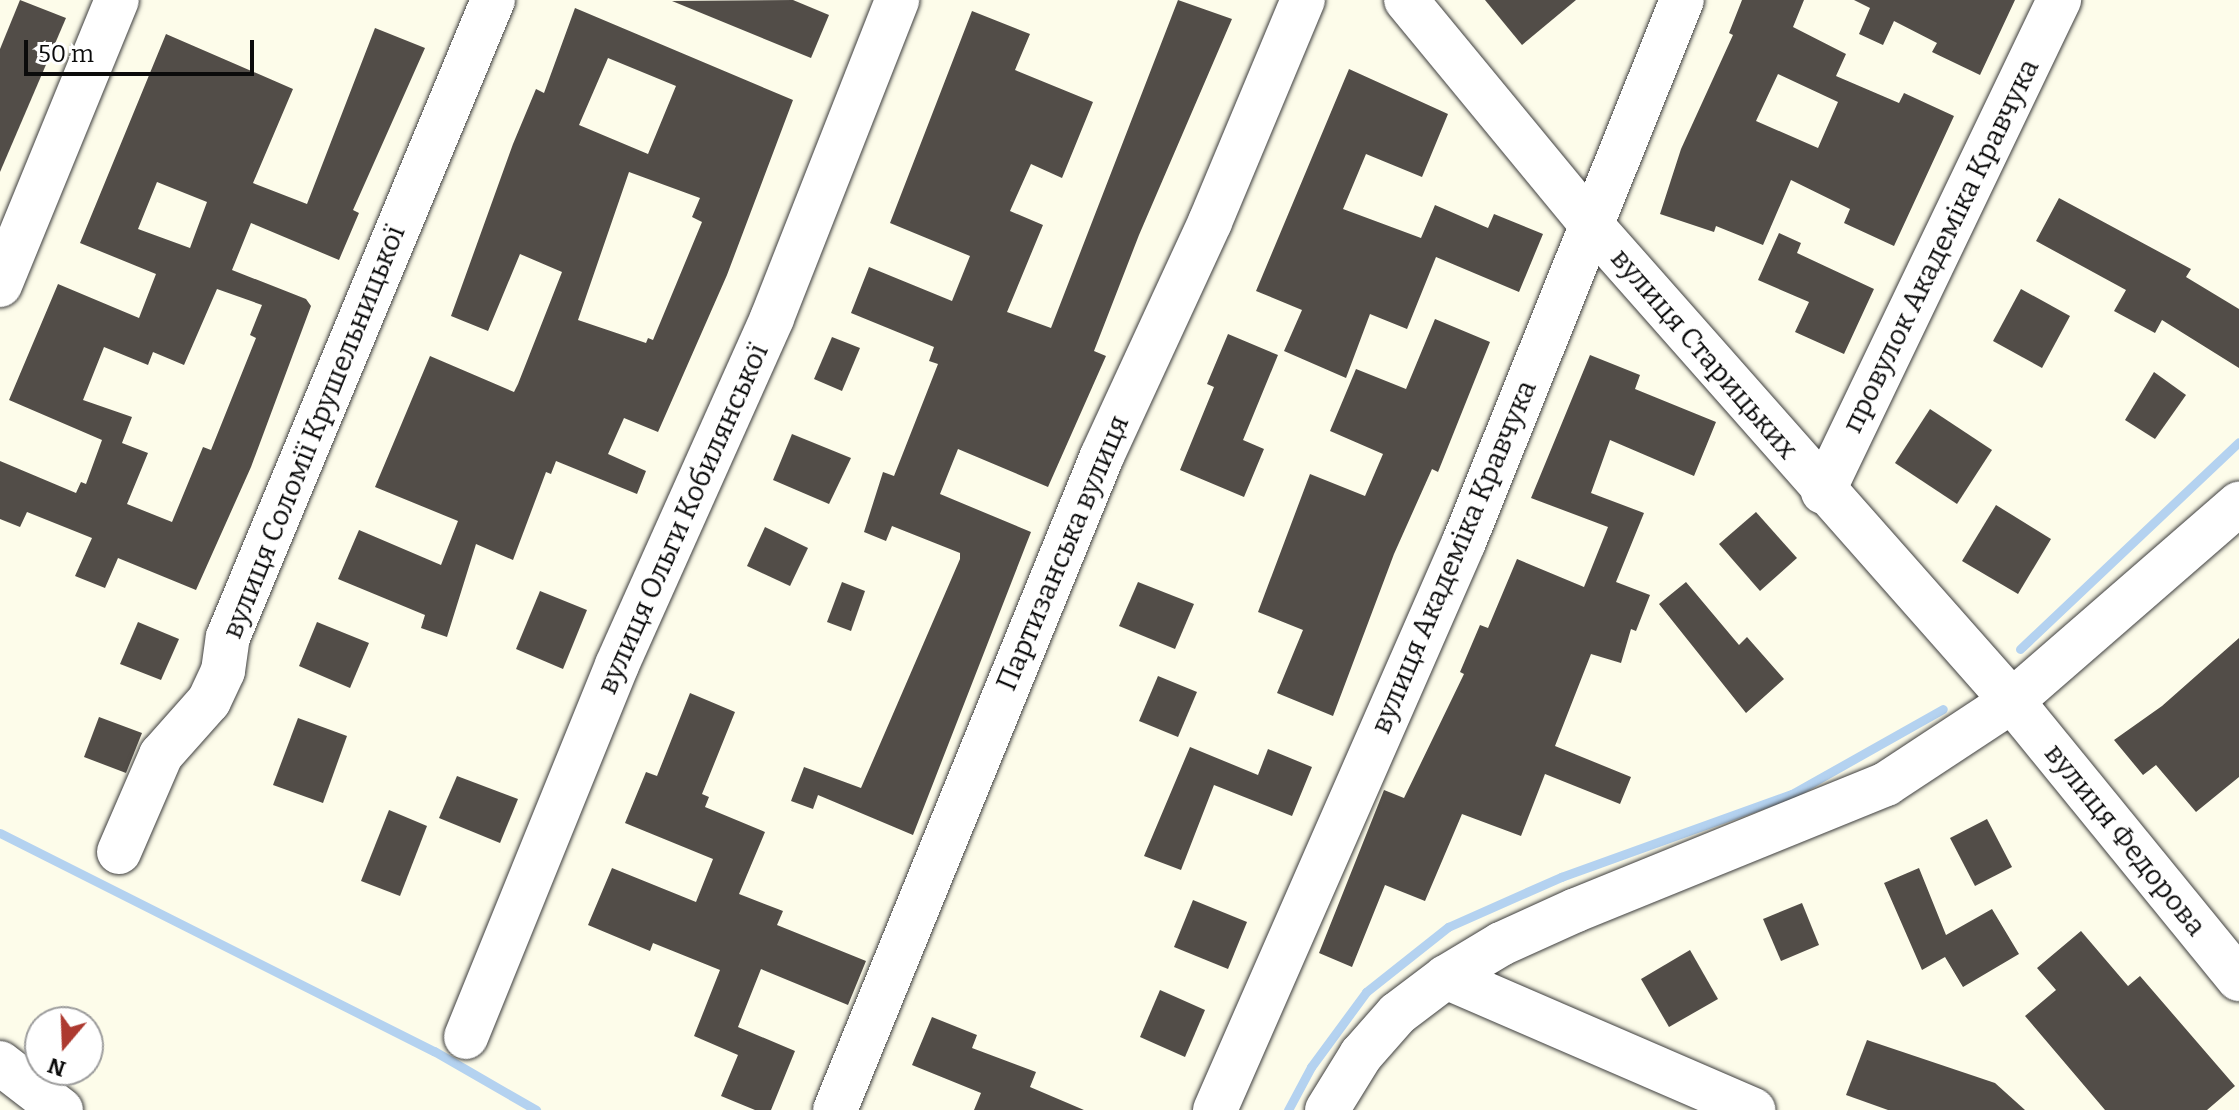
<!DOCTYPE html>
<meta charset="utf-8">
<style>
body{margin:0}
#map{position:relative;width:2239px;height:1110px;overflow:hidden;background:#fdfcea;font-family:Bitter,serif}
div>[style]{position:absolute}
.stream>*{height:9px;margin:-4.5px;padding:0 4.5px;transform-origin:4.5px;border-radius:4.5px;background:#b4d2f0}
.building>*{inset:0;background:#524d48}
.roads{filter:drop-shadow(0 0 2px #3e3e3e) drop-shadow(0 0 2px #3e3e3e)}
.minor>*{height:44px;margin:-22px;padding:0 22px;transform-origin:22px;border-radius:22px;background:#fff}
span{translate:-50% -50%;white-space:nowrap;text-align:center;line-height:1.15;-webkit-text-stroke:8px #fff;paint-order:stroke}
.street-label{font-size:28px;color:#0b0b0b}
.north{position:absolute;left:24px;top:1006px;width:80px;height:80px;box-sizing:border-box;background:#fff;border:2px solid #9d9d9d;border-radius:50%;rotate:199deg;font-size:22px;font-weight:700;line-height:32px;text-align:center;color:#0b0b0b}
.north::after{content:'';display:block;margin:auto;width:28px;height:36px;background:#ad3a30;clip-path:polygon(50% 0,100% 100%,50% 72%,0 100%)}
.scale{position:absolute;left:24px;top:40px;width:230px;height:36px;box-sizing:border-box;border:4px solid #0b0b0b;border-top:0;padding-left:10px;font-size:24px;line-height:28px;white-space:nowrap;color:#0b0b0b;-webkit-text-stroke:6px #fff;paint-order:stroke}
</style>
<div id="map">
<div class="stream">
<div style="left:2020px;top:649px;width:301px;rotate:-43.4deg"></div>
<div style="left:0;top:833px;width:486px;rotate:26.7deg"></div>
<div style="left:434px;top:1051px;width:118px;rotate:30deg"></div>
<div style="left:1288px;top:1110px;width:49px;rotate:-61.9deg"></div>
<div style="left:1311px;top:1067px;width:93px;rotate:-53.7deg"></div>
<div style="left:1366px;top:992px;width:105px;rotate:-38.4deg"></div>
<div style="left:1448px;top:927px;width:124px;rotate:-23.9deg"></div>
<div style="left:1561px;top:877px;width:245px;rotate:-19.8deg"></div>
<div style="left:1792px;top:794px;width:173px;rotate:-29.4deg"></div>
</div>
<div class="building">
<div style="clip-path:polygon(20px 0,66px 18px,0 172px,0 49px)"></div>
<div style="clip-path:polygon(793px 0,829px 15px,811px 58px,672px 1px)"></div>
<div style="clip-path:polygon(1178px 0,1232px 19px,1139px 235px,1094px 351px,1106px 356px,1048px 487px,958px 449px,940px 494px,1031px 532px,913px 835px,818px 795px,813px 809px,791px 801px,804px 767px,861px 788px,960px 559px,960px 553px,892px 526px,886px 541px,864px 532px,883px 472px,894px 476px,938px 364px,929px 361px,934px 347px,851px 313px,869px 267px,952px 301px,970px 256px,890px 223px,972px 11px,1030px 34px,1015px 70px,1093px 102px,1062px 178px,1031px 164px,1010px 211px,1043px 225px,1007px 312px,1051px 328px)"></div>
<div style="clip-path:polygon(1485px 0,1576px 0,1522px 45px)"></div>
<div style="clip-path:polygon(evenodd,1742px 0,1804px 0,1793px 27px,1846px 54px,1836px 76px,1899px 103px,1904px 93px,1954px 116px,1894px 246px,1844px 223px,1850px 209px,1791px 180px,1763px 245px,1716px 226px,1714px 232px,1660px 214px,1681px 149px,1733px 35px,1729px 33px,1742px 0,1778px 74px,1838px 102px,1818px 148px,1756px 121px,1778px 74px)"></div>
<div style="clip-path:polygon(1854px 0,2015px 0,1980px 75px,1932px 52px,1937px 43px,1894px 21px,1883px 45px,1859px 34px,1870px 8px)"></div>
<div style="clip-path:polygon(evenodd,575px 8px,793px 100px,727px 275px,658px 432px,624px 418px,608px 454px,646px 471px,637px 494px,556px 461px,551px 474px,546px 472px,513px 560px,476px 544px,447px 637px,421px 628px,425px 615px,338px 579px,359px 530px,441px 565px,458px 521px,375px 487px,430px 356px,514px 392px,518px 384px,562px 272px,520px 254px,488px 331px,451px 316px,513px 144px,536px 89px,544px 93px,575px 8px,608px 58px,676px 86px,648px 154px,579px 125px,608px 58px,575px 8px,629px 172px,700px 198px,692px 217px,702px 222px,653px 340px,648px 338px,646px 343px,578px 320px,629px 172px)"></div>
<div style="clip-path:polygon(evenodd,375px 28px,425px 48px,353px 210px,359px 213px,339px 260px,251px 223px,232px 270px,306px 299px,311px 306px,251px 467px,196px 590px,118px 558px,105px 588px,75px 576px,92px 538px,27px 512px,20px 527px,0 519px,0 461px,76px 493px,81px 482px,86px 484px,102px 440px,9px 400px,58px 284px,139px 318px,156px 274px,80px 243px,166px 34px,293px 89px,253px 183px,307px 204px,375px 28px,157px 182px,207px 202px,190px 248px,138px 229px,157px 182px,375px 28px,217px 289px,262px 305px,250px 335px,256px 338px,211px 450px,203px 447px,172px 522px,127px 504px,148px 453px,122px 443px,132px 417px,83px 400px,104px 347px,148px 365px,153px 352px,184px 365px,217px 289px)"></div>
<div style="clip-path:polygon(1349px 69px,1448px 114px,1422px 177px,1366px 154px,1343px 209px,1421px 238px,1435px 205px,1488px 228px,1494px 214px,1543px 234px,1519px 292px,1436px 257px,1407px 329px,1370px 314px,1346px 378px,1284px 351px,1302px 310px,1256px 291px)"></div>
<div style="clip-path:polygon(2059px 198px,2191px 269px,2186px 277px,2239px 309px,2239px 368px,2162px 320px,2155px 333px,2114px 311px,2126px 290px,2036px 241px)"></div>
<div style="clip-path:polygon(1779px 233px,1801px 243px,1797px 253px,1874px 289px,1844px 354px,1795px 332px,1809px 302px,1758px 280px)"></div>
<div style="clip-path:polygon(2021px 289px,2070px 316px,2042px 368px,1993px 341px)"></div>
<div style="clip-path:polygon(1435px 319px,1490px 342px,1438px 472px,1432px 469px,1394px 554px,1333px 716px,1277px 693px,1303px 630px,1258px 612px,1310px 474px,1365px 496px,1383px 454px,1330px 431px,1356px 369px,1406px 389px)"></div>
<div style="clip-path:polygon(1228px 334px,1278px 355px,1243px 440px,1264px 449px,1244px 497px,1180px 470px,1214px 387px,1207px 384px)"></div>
<div style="clip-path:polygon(832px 337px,860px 348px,842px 391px,814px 379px)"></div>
<div style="clip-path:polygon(1590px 355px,1640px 375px,1635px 389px,1716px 422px,1694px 476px,1610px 440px,1591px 493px,1644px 513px,1616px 582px,1650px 595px,1636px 631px,1631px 629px,1621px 663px,1591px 654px,1555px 746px,1631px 777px,1620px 804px,1545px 774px,1521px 836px,1462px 814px,1425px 901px,1385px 885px,1352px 967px,1319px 953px,1384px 790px,1404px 798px,1464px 674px,1460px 672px,1480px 625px,1488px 628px,1517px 559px,1584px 587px,1608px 527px,1531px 498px)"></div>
<div style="clip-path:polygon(2154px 372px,2186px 395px,2155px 439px,2125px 420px)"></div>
<div style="clip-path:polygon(1930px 409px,1992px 450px,1957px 504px,1895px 463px)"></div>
<div style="clip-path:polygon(792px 434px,851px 458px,829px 504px,773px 480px)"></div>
<div style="clip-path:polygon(1996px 505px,2051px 539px,2018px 594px,1962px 561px)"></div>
<div style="clip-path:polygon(1756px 512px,1797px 558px,1760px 591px,1719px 544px)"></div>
<div style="clip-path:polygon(765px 527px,808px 548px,790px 586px,747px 566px)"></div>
<div style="clip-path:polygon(842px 582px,865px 591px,851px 631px,827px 622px)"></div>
<div style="clip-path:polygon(1138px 582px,1194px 604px,1175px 649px,1119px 626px)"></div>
<div style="clip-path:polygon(1686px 582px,1739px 645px,1747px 637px,1784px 679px,1746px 713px,1659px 604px)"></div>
<div style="clip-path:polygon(540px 591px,587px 610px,563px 669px,516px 649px)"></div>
<div style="clip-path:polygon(138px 622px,179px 639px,161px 680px,120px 664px)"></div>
<div style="clip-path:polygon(317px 622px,369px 643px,350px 688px,299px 666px)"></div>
<div style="clip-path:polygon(2239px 638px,2239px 777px,2196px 812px,2156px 765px,2143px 775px,2114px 740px,2162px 706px)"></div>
<div style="clip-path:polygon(1158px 676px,1197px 692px,1178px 737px,1139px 721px)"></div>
<div style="clip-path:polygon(690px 693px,735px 712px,702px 794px,709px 797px,705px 807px,765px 832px,739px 894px,783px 911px,777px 925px,866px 961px,848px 1005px,761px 969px,738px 1027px,795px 1051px,771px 1110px,755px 1110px,721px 1096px,738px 1055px,694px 1036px,720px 970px,653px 943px,650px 951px,588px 925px,612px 868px,696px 902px,713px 859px,625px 823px,646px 772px,657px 776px)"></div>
<div style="clip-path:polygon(99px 717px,142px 733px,126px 773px,84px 757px)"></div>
<div style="clip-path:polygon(298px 718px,347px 736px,323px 803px,273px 785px)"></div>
<div style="clip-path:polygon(1190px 747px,1258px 775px,1268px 749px,1312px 767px,1292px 816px,1214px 785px,1181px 870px,1144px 856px)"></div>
<div style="clip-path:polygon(457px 776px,518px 799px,500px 843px,439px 818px)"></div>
<div style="clip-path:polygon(389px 810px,427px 826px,400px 896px,361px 881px)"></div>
<div style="clip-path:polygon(1987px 819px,2012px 867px,1975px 886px,1950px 838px)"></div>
<div style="clip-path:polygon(1919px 868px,1946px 935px,1992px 909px,2019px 954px,1963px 987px,1945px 957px,1922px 970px,1884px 883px)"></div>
<div style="clip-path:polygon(1193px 900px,1247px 922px,1228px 969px,1174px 947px)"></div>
<div style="clip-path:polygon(1802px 903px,1819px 945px,1781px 961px,1763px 919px)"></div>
<div style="clip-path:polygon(2081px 931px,2128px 986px,2140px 976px,2235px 1086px,2207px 1110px,2105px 1110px,2025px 1016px,2056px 990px,2037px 968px)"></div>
<div style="clip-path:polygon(1690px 950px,1718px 999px,1669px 1027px,1641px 979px)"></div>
<div style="clip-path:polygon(1160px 990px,1205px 1010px,1185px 1057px,1140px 1037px)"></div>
<div style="clip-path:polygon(932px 1017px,977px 1035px,972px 1048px,1036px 1072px,1030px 1087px,1084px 1110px,974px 1110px,981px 1093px,912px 1065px)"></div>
<div style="clip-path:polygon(1867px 1040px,1995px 1083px,2025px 1110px,1888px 1110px,1846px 1095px)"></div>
</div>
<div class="roads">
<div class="minor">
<div style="left:1406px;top:0;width:296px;rotate:50.5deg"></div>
<div style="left:1594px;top:228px;width:631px;rotate:48.53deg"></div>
<div style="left:2012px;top:701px;width:359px;rotate:50.8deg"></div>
<div style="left:0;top:285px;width:308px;rotate:-67.7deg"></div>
<div style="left:1823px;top:492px;width:546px;rotate:-64.37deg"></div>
<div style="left:119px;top:852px;width:106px;rotate:-66.6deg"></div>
<div style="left:161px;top:755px;width:72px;rotate:-48.4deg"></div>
<div style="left:209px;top:701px;width:33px;rotate:-65deg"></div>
<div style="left:223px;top:671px;width:34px;rotate:-82deg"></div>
<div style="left:228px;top:637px;width:690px;rotate:-67.41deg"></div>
<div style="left:1446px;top:977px;width:335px;rotate:23.4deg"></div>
<div style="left:466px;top:1037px;width:401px;rotate:-67.9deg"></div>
<div style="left:617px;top:665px;width:380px;rotate:-65.9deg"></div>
<div style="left:772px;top:318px;width:342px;rotate:-68.5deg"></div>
<div style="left:0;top:1063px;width:77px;rotate:37.6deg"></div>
<div style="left:835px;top:1110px;width:706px;rotate:-67.79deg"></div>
<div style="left:1102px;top:456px;width:258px;rotate:-65.2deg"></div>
<div style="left:1210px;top:222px;width:241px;rotate:-67.3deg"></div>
<div style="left:1215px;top:1110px;width:620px;rotate:-66.33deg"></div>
<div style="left:1464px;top:542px;width:584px;rotate:-68.09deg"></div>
<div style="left:1327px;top:1110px;width:65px;rotate:-58.3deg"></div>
<div style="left:1361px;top:1055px;width:55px;rotate:-48.7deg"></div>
<div style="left:1397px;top:1014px;width:61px;rotate:-37.1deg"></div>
<div style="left:1446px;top:977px;width:64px;rotate:-31deg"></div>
<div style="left:1501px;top:944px;width:82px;rotate:-24.4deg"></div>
<div style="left:1576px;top:910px;width:335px;rotate:-22.1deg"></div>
<div style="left:1886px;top:784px;width:151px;rotate:-33.4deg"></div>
<div style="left:2012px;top:701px;width:301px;rotate:-41deg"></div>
</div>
</div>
<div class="street-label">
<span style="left:1941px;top:246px;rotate:-64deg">провулок Академіка Кравчука</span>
<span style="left:1704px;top:354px;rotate:49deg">вулиця Старицьких</span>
<span style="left:314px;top:432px;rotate:-68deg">вулиця Соломії Крушельницької</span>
<span style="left:683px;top:519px;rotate:-66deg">вулиця Ольги Кобилянської</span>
<span style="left:1063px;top:553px;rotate:-67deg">Партизанська вулиця</span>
<span style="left:1454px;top:557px;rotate:-67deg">вулиця Академіка Кравчука</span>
<span style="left:2125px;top:840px;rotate:51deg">вулиця Федорова</span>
</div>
<div class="north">N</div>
<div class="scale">50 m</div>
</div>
